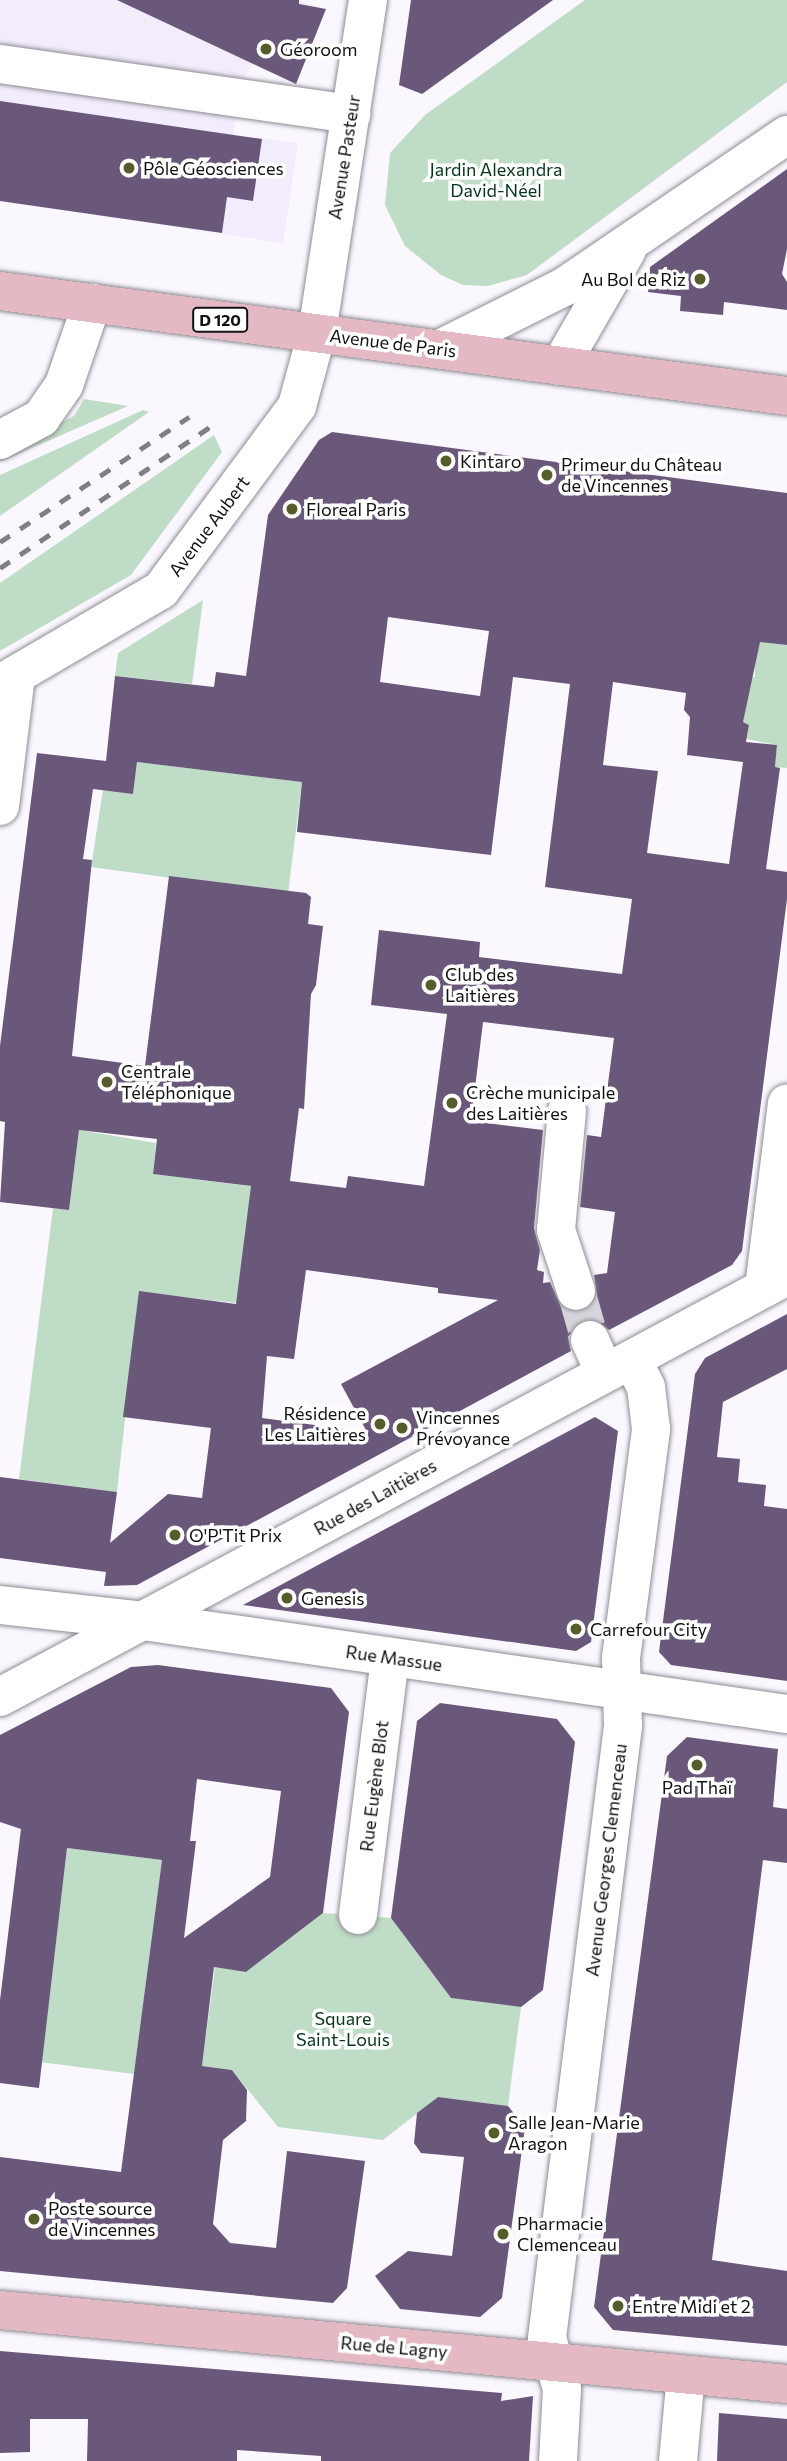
<!DOCTYPE html>
<meta charset="utf-8">
<style>
body{margin:0}
#map{position:relative;width:787px;height:2461px;overflow:hidden;background:#fbf7ff;font-family:Commissioner,sans-serif}
div>[style]{position:absolute}
.commercial>*{inset:0;background:#f2ecfd}
.green>*{inset:0;background:#bfdcc6}
.building>*{inset:0;background:#6a587b}
.minor-tunnel>*{height:38px;margin-top:-19px;transform-origin:0;background:repeating-linear-gradient(90deg,#d8d4dc 0 38px,transparent 0 57px)}
.roads{filter:drop-shadow(0 0 2px #8f8c93) drop-shadow(0 0 2px #8f8c93)}
.minor>*{height:38px;margin:-19px;padding:0 19px;transform-origin:19px;border-radius:19px;background:#fff}
.major>*{height:38px;margin:-19px;padding:0 19px;transform-origin:19px;border-radius:19px;background:#e5b9c3}
.rail>*{height:5px;margin-top:-2.5px;transform-origin:0;background:repeating-linear-gradient(90deg,#817e84 0 12px,transparent 0 24px)}
.dots>*{width:19px;height:19px;translate:-50% -50%;box-sizing:border-box;border:4px solid #fff;border-radius:50%}
span{translate:-50% -50%;white-space:nowrap;text-align:center;line-height:1.15;-webkit-text-stroke:7px #fff;paint-order:stroke}
.shield-label span{padding:2px 5px;background:#fff;border:2px solid;border-radius:5px;-webkit-text-stroke-width:0}
.shield-label{font-size:16px;color:#121114;font-weight:700}
.poi-label{font-size:18px;color:#121114}
.left{translate:0 -50%;text-align:left}
.right{translate:-100% -50%;text-align:right}
.street-label{font-size:18px;color:#121114}
.park-label{font-size:18px;color:#05361a}
</style>
<div id="map">
<div class="commercial">
<div style="clip-path:polygon(0 0,295px 0,326px 9px,296px 84px,253px 64px,239px 84px,234px 135px,298px 143px,283px 243px,0 201px)"></div>
</div>
<div class="green">
<div style="clip-path:polygon(585px 0,787px 0,787px 82px,527px 275px,488px 286px,463px 285px,441px 275px,405px 246px,385px 205px,390px 153px,425px 115px)"></div>
<div style="clip-path:polygon(84px 399px,128px 406px,0 462px,0 454px,74px 416px)"></div>
<div style="clip-path:polygon(143px 410px,149px 412px,0 516px,0 475px)"></div>
<div style="clip-path:polygon(214px 435px,222px 452px,131px 575px,0 651px,0 583px)"></div>
<div style="clip-path:polygon(203px 600px,192px 684px,115px 676px,118px 653px)"></div>
<div style="clip-path:polygon(754px 641px,787px 645px,787px 768px,775px 767px,777px 745px,747px 739px,749px 725px,743px 722px,749px 678px,755px 677px)"></div>
<div style="clip-path:polygon(137px 762px,302px 782px,288px 894px,91px 867px,103px 790px,133px 793px)"></div>
<div style="clip-path:polygon(79px 1130px,156px 1143px,153px 1174px,264px 1188px,237px 1303px,139px 1292px,117px 1492px,19px 1479px,53px 1208px,69px 1210px)"></div>
<div style="clip-path:polygon(67px 1848px,162px 1860px,134px 2074px,0 2057px,48px 2007px)"></div>
<div style="clip-path:polygon(323px 1913px,391px 1918px,451px 1998px,521px 2007px,508px 2106px,438px 2097px,383px 2140px,278px 2127px,232px 2070px,202px 2066px,215px 1967px,246px 1972px)"></div>
</div>
<div class="building">
<div style="clip-path:polygon(117px 0,299px 0,299px 4px,326px 9px,296px 84px)"></div>
<div style="clip-path:polygon(411px 0,553px 0,422px 94px,399px 85px)"></div>
<div style="clip-path:polygon(0 101px,262px 139px,253px 201px,227px 197px,222px 233px,0 201px)"></div>
<div style="clip-path:polygon(787px 169px,787px 249px,782px 274px,787px 282px,787px 310px,724px 302px,723px 315px,680px 311px,681px 296px,648px 292px,650px 267px)"></div>
<div style="clip-path:polygon(evenodd,332px 432px,787px 493px,787px 645px,760px 642px,743px 722px,749px 725px,746px 742px,777px 745px,775px 767px,780px 768px,766px 869px,787px 872px,787px 899px,742px 1251px,732px 1265px,609px 1330px,593px 1318px,580px 1320px,568px 1337px,571px 1351px,137px 1585px,104px 1586px,106px 1572px,0 1558px,0 1477px,117px 1492px,110px 1543px,168px 1494px,202px 1498px,211px 1428px,123px 1417px,139px 1291px,236px 1304px,251px 1186px,153px 1174px,157px 1139px,79px 1130px,69px 1210px,0 1202px,5px 1122px,0 1121px,0 1046px,37px 753px,106px 761px,115px 676px,214px 687px,216px 672px,246px 676px,268px 515px,319px 440px,332px 432px,388px 617px,489px 631px,480px 696px,380px 682px,388px 617px,332px 432px,513px 677px,570px 684px,545px 887px,632px 899px,622px 974px,479px 957px,480px 942px,379px 930px,371px 1005px,447px 1014px,424px 1186px,348px 1176px,346px 1188px,290px 1181px,299px 1108px,304px 1109px,311px 994px,316px 985px,323px 926px,308px 924px,311px 897px,306px 893px,169px 876px,145px 1066px,72px 1056px,92px 860px,83px 859px,93px 789px,133px 794px,137px 762px,302px 782px,297px 832px,491px 855px,513px 677px,332px 432px,613px 682px,686px 693px,684px 710px,690px 717px,687px 755px,743px 762px,729px 864px,647px 853px,658px 771px,603px 765px,613px 682px,332px 432px,483px 1022px,614px 1038px,601px 1137px,587px 1135px,580px 1207px,615px 1212px,607px 1273px,594px 1275px,597px 1296px,583px 1311px,562px 1308px,550px 1282px,543px 1283px,544px 1272px,537px 1270px,540px 1250px,534px 1228px,543px 1130px,471px 1121px,483px 1022px,332px 432px,306px 1270px,438px 1288px,438px 1293px,498px 1300px,341px 1384px,367px 1432px,262px 1418px,267px 1356px,294px 1359px,306px 1270px)"></div>
<div style="clip-path:polygon(787px 1314px,787px 1369px,723px 1402px,717px 1457px,740px 1459px,738px 1482px,766px 1485px,764px 1506px,787px 1509px,787px 1681px,671px 1665px,659px 1652px,695px 1374px,705px 1358px)"></div>
<div style="clip-path:polygon(595px 1417px,618px 1431px,591px 1642px,576px 1651px,243px 1605px)"></div>
<div style="clip-path:polygon(evenodd,158px 1665px,331px 1688px,349px 1712px,323px 1913px,246px 1972px,214px 1967px,202px 2066px,232px 2070px,247px 2090px,246px 2121px,223px 2140px,213px 2224px,230px 2243px,276px 2248px,287px 2151px,365px 2161px,347px 2288px,333px 2303px,0 2271px,0 2157px,121px 2172px,162px 1860px,67px 1848px,39px 2088px,0 2083px,0 2000px,21px 1829px,0 1822px,0 1735px,131px 1667px,158px 1665px,197px 1779px,281px 1791px,270px 1877px,184px 1938px,196px 1841px,190px 1841px,197px 1779px)"></div>
<div style="clip-path:polygon(440px 1703px,557px 1719px,575px 1742px,543px 1990px,521px 2007px,451px 1998px,391px 1918px,417px 1721px)"></div>
<div style="clip-path:polygon(687px 1737px,778px 1749px,773px 1807px,787px 1809px,787px 1863px,763px 1860px,712px 2260px,787px 2271px,787px 2346px,613px 2330px,594px 2307px,667px 1756px)"></div>
<div style="clip-path:polygon(438px 2097px,508px 2106px,525px 2127px,502px 2298px,480px 2317px,400px 2309px,375px 2276px,408px 2251px,452px 2256px,464px 2157px,421px 2153px,414px 2143px,417px 2113px)"></div>
<div style="clip-path:polygon(0 2351px,502px 2393px,501px 2401px,533px 2396px,529px 2461px,321px 2461px,321px 2456px,237px 2450px,237px 2461px,87px 2461px,88px 2419px,30px 2419px,30px 2452px,0 2453px)"></div>
<div style="clip-path:polygon(719px 2413px,787px 2419px,787px 2461px,717px 2461px)"></div>
</div>
<div class="minor-tunnel">
<div style="left:576px;top:1291px;width:51px;rotate:74.1deg"></div>
</div>
<div class="roads">
<div class="minor">
<div style="left:0;top:64px;width:355px;rotate:8.1deg"></div>
<div style="left:440px;top:349px;width:139px;rotate:-26.6deg"></div>
<div style="left:564px;top:287px;width:270px;rotate:-34.3deg"></div>
<div style="left:560px;top:366px;width:134px;rotate:-60deg"></div>
<div style="left:0;top:440px;width:47px;rotate:-28.2deg"></div>
<div style="left:41px;top:418px;width:40px;rotate:-55.1deg"></div>
<div style="left:64px;top:385px;width:87px;rotate:-71.1deg"></div>
<div style="left:0;top:684px;width:186px;rotate:-30.3deg"></div>
<div style="left:161px;top:590px;width:229px;rotate:-53.5deg"></div>
<div style="left:297px;top:406px;width:76px;rotate:-74.7deg"></div>
<div style="left:317px;top:333px;width:337px;rotate:-81.3deg"></div>
<div style="left:0;top:806px;width:132px;rotate:-83deg"></div>
<div style="left:567px;top:1111px;width:120px;rotate:95.3deg"></div>
<div style="left:556px;top:1230px;width:64px;rotate:71.8deg"></div>
<div style="left:764px;top:1288px;width:186px;rotate:-82.9deg"></div>
<div style="left:590px;top:1340px;width:36px;rotate:66deg"></div>
<div style="left:0;top:1605px;width:137px;rotate:6.3deg"></div>
<div style="left:136px;top:1620px;width:658px;rotate:8.22deg"></div>
<div style="left:0;top:1697px;width:893px;rotate:-28.14deg"></div>
<div style="left:358px;top:1915px;width:259px;rotate:-82.9deg"></div>
<div style="left:558px;top:2461px;width:72px;rotate:-86.8deg"></div>
<div style="left:562px;top:2389px;width:53px;rotate:-106.4deg"></div>
<div style="left:547px;top:2338px;width:617px;rotate:-82.92deg"></div>
<div style="left:623px;top:1726px;width:68px;rotate:-91.7deg"></div>
<div style="left:621px;top:1658px;width:231px;rotate:-82.5deg"></div>
<div style="left:651px;top:1429px;width:42px;rotate:-96.8deg"></div>
<div style="left:646px;top:1387px;width:31px;rotate:-117deg"></div>
<div style="left:678px;top:2461px;width:86px;rotate:-84.7deg"></div>
</div>
<div class="major">
<div style="left:0;top:291px;width:794px;rotate:7.6deg"></div>
<div style="left:0;top:2310px;width:790px;rotate:5.37deg"></div>
</div>
</div>
<div class="rail">
<div style="left:0;top:542px;width:227px;rotate:-33.5deg"></div>
<div style="left:0;top:568px;width:253px;rotate:-33.9deg"></div>
</div>
<div class="dots">
<div style="left:266px;top:49px;background:#565c2a"></div>
<div style="left:129px;top:168px;background:#565c2a"></div>
<div style="left:700px;top:279px;background:#565c2a"></div>
<div style="left:446px;top:461px;background:#565c2a"></div>
<div style="left:547px;top:475px;background:#565c2a"></div>
<div style="left:292px;top:509px;background:#565c2a"></div>
<div style="left:431px;top:985px;background:#565c2a"></div>
<div style="left:107px;top:1082px;background:#565c2a"></div>
<div style="left:452px;top:1103px;background:#565c2a"></div>
<div style="left:380px;top:1424px;background:#565c2a"></div>
<div style="left:402px;top:1428px;background:#565c2a"></div>
<div style="left:175px;top:1535px;background:#565c2a"></div>
<div style="left:287px;top:1598px;background:#565c2a"></div>
<div style="left:576px;top:1629px;background:#565c2a"></div>
<div style="left:697px;top:1765px;background:#565c2a"></div>
<div style="left:494px;top:2133px;background:#565c2a"></div>
<div style="left:34px;top:2219px;background:#565c2a"></div>
<div style="left:503px;top:2234px;background:#565c2a"></div>
<div style="left:618px;top:2306px;background:#565c2a"></div>
</div>
<div class="shield-label">
<span style="left:220px;top:320px">D 120</span>
</div>
<div class="poi-label">
<span class="left" style="left:280px;top:49px">Géoroom</span>
<span class="left" style="left:143px;top:168px">Pôle Géosciences</span>
<span class="right" style="left:686px;top:279px">Au Bol de Riz</span>
<span class="left" style="left:460px;top:461px">Kintaro</span>
<span class="left" style="left:561px;top:475px">Primeur du Château<br>de Vincennes</span>
<span class="left" style="left:306px;top:509px">Floreal Paris</span>
<span class="left" style="left:445px;top:985px">Club des<br>Laitières</span>
<span class="left" style="left:121px;top:1082px">Centrale<br>Téléphonique</span>
<span class="left" style="left:466px;top:1103px">Crèche municipale<br>des Laitières</span>
<span class="right" style="left:366px;top:1424px">Résidence<br>Les Laitières</span>
<span class="left" style="left:416px;top:1428px">Vincennes<br>Prévoyance</span>
<span class="left" style="left:189px;top:1535px">O'P'Tit Prix</span>
<span class="left" style="left:301px;top:1598px">Genesis</span>
<span class="left" style="left:590px;top:1629px">Carrefour City</span>
<span style="left:697px;top:1787px">Pad Thaï</span>
<span class="left" style="left:508px;top:2133px">Salle Jean-Marie<br>Aragon</span>
<span class="left" style="left:48px;top:2219px">Poste source<br>de Vincennes</span>
<span class="left" style="left:517px;top:2234px">Pharmacie<br>Clemenceau</span>
<span class="left" style="left:632px;top:2306px">Entre Midi et 2</span>
</div>
<div class="street-label">
<span style="left:344px;top:157px;rotate:-81deg">Avenue Pasteur</span>
<span style="left:393px;top:343px;rotate:7deg">Avenue de Paris</span>
<span style="left:209px;top:526px;rotate:-53deg">Avenue Aubert</span>
<span style="left:375px;top:1497px;rotate:-29deg">Rue des Laitières</span>
<span style="left:394px;top:1658px;rotate:8deg">Rue Massue</span>
<span style="left:374px;top:1786px;rotate:-83deg">Rue Eugène Blot</span>
<span style="left:606px;top:1860px;rotate:-83deg">Avenue Georges Clemenceau</span>
<span style="left:394px;top:2347px;rotate:5deg">Rue de Lagny</span>
</div>
<div class="park-label">
<span style="left:496px;top:180px">Jardin Alexandra<br>David-Néel</span>
<span style="left:343px;top:2029px">Square<br>Saint-Louis</span>
</div>
</div>
